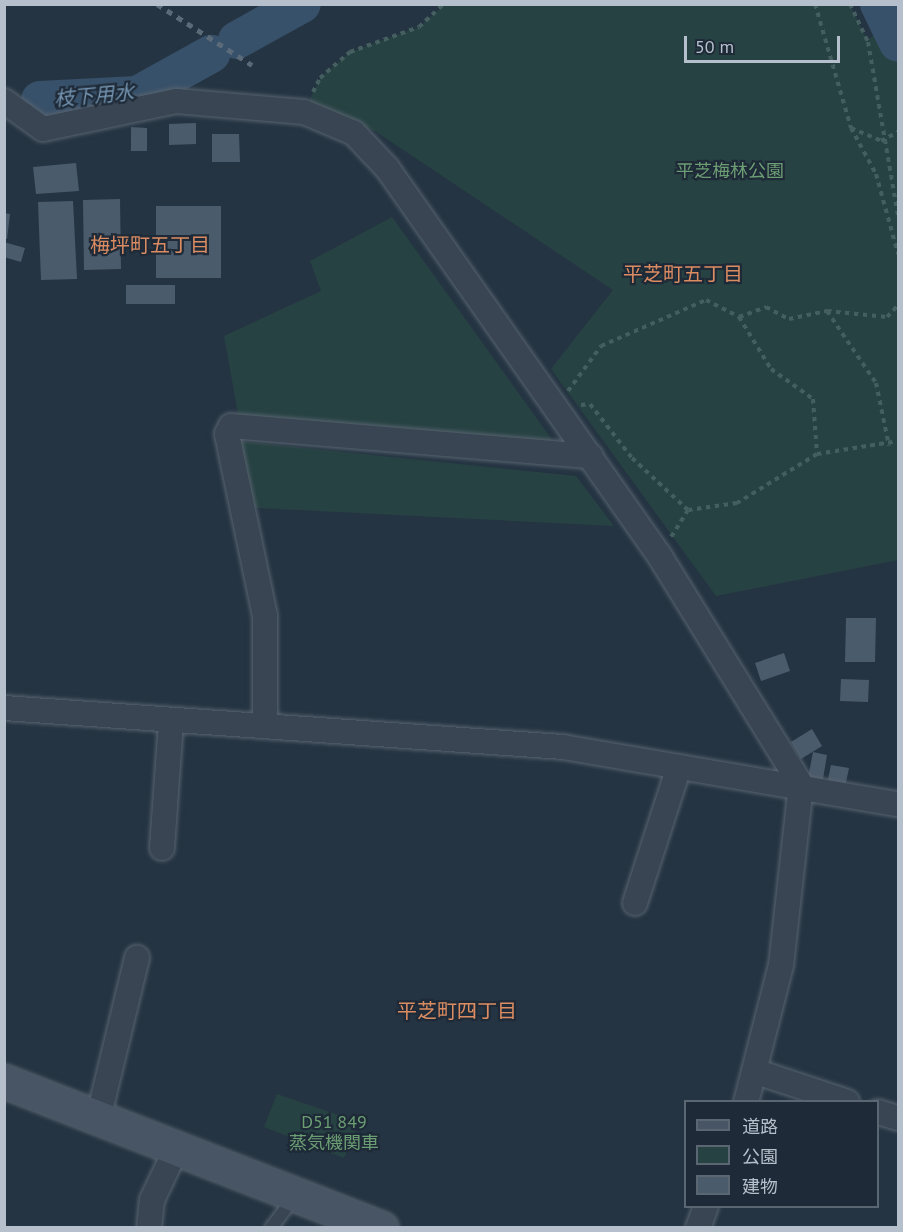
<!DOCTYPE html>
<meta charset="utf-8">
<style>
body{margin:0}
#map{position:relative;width:903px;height:1232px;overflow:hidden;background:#253442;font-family:"PT Sans","Noto Sans JP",sans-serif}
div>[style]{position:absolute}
.green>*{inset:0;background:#274243}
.river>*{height:38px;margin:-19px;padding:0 19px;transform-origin:19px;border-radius:19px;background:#38516a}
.building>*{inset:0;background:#4a5b6c}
.path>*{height:4px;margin-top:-2px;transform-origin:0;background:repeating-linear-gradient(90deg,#455f60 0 4.5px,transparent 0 9px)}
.roads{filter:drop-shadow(0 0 2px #57636f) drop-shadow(0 0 2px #57636f)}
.lane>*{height:12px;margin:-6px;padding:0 6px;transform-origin:6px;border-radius:6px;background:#394552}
.street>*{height:24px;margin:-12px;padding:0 12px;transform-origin:12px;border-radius:12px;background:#394552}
.secondary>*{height:33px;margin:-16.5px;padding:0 16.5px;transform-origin:16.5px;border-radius:16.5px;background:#475565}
.rail>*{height:4.5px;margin-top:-2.25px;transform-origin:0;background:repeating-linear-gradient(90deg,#5b6a79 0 6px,transparent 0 12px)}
span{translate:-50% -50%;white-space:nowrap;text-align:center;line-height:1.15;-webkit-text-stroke:4.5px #1e2a37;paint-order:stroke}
.park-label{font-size:18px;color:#6c9e73}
.water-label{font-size:20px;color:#7494b1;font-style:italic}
.neighbourhood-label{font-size:20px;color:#db8c62}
.frame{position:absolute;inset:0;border:6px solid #b6c0cc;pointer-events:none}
.legend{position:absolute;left:684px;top:1100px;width:195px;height:108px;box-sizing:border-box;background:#1e2a37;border:2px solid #5b6673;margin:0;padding:8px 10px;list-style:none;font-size:18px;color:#b6c0cc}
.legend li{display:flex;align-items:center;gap:12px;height:30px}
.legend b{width:30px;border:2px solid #5b6673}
.scale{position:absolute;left:684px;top:36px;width:156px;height:27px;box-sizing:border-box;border:3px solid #b6c0cc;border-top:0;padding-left:8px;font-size:18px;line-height:21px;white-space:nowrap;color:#b6c0cc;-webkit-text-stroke:4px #1e2a37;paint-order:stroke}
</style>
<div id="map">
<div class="green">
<div style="clip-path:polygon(444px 5px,850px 5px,868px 41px,898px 6px,898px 560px,716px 596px,551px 369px,613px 290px,375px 131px,304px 112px,320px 78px,350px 52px,419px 27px)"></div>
<div style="clip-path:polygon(392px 217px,553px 441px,551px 448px,238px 414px,224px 336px,321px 291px,310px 261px)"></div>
<div style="clip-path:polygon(237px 441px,576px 476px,614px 526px,239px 507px)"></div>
<div style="clip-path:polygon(277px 1094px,359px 1122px,344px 1158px,264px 1127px)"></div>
</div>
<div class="river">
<div style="left:879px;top:4px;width:43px;rotate:64deg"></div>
<div style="left:237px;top:40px;width:74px;rotate:-29deg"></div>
<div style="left:40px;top:100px;width:97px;rotate:-3deg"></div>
<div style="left:137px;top:95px;width:85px;rotate:-29deg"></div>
</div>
<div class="building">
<div style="clip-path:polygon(196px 123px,196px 144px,169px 145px,169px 124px)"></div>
<div style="clip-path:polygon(131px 127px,147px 128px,147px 151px,131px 151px)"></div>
<div style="clip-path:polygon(212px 134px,239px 134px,240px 162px,212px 162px)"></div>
<div style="clip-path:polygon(76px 163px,79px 191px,36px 194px,33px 167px)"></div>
<div style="clip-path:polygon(120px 199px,121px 269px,84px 270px,83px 200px)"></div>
<div style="clip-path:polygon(73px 201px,77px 279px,41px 280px,38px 202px)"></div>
<div style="clip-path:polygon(156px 206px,221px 206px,221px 278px,156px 278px)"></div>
<div style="clip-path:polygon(4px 213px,10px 214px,7px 239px,4px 239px)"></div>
<div style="clip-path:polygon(4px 242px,25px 248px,21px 262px,4px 257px)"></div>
<div style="clip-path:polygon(126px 285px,175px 285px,175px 304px,126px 304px)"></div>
<div style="clip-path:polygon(846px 618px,876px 618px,875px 662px,845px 662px)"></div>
<div style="clip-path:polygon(784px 653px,790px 671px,761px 681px,755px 663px)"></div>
<div style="clip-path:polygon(841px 679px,869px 680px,868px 702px,840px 701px)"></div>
<div style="clip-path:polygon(812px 729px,822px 746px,801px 759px,791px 742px)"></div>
<div style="clip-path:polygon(813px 752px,827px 755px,822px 785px,807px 783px)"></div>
<div style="clip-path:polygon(831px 765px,849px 768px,845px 787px,827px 784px)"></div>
</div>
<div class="path">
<div style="left:815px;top:4px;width:129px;rotate:73.8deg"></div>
<div style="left:851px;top:128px;width:52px;rotate:61.5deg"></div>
<div style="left:876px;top:174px;width:83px;rotate:74.6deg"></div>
<div style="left:850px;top:4px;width:42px;rotate:64.7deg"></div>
<div style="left:868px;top:42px;width:176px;rotate:80.2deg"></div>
<div style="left:313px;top:92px;width:16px;rotate:-63deg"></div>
<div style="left:320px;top:78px;width:40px;rotate:-41deg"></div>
<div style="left:350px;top:52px;width:73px;rotate:-19.9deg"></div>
<div style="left:419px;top:27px;width:34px;rotate:-43deg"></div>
<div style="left:851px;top:128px;width:33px;rotate:23deg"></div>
<div style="left:881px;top:141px;width:19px;rotate:-28deg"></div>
<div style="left:827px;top:311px;width:60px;rotate:5.7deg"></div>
<div style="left:887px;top:317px;width:16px;rotate:-47deg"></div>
<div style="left:739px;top:317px;width:29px;rotate:-20deg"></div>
<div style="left:766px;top:307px;width:26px;rotate:28deg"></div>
<div style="left:789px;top:319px;width:39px;rotate:-12deg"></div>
<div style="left:827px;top:311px;width:87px;rotate:55.8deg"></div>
<div style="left:876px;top:383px;width:64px;rotate:78.3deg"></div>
<div style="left:568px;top:391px;width:56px;rotate:-53.7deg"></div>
<div style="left:601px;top:346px;width:115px;rotate:-23.7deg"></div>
<div style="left:706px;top:300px;width:37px;rotate:27deg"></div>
<div style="left:739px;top:317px;width:61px;rotate:58.4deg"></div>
<div style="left:771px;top:369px;width:52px;rotate:35.5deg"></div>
<div style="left:813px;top:399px;width:55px;rotate:85.8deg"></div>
<div style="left:817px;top:454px;width:94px;rotate:148.5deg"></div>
<div style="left:737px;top:503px;width:49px;rotate:171.9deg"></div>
<div style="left:688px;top:510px;width:32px;rotate:122deg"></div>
<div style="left:581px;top:405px;width:9px;rotate:-6deg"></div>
<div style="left:590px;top:404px;width:68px;rotate:52.1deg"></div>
<div style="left:632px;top:458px;width:76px;rotate:42.9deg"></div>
<div style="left:817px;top:454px;width:82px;rotate:-9.1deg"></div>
</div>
<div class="roads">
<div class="lane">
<div style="left:271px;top:1228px;width:39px;rotate:-53deg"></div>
</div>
<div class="street">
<div style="left:4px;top:101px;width:48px;rotate:35.7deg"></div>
<div style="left:43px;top:129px;width:136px;rotate:-11.9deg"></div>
<div style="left:176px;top:101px;width:128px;rotate:4.9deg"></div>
<div style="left:304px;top:112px;width:54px;rotate:22.8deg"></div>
<div style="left:354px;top:133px;width:48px;rotate:46.7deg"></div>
<div style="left:387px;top:168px;width:473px;rotate:54.9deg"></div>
<div style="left:659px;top:555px;width:270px;rotate:58.3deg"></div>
<div style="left:801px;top:785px;width:181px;rotate:96.3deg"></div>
<div style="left:781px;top:965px;width:141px;rotate:104.3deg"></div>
<div style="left:4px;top:708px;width:560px;rotate:3.99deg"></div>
<div style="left:563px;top:747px;width:340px;rotate:9.7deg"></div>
<div style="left:265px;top:726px;width:110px;rotate:-90deg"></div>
<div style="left:265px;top:616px;width:186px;rotate:-101.8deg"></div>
<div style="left:227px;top:434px;width:9px;rotate:-63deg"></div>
<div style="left:231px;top:426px;width:361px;rotate:4.8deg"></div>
<div style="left:162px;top:848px;width:125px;rotate:-85.9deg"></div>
<div style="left:635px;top:903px;width:143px;rotate:-72.1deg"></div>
<div style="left:757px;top:1072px;width:95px;rotate:18.4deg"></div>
<div style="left:878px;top:1112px;width:21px;rotate:17deg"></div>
<div style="left:99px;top:1115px;width:162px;rotate:-76.4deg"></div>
<div style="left:149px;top:1228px;width:28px;rotate:-84deg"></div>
<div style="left:152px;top:1200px;width:59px;rotate:-64.7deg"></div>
<div style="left:698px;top:1228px;width:23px;rotate:-70deg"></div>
</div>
<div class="secondary">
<div style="left:4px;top:1081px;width:405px;rotate:21.3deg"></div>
</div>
</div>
<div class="rail">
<div style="left:157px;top:4px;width:113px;rotate:32.7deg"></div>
</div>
<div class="park-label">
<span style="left:730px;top:171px">平芝梅林公園</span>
<span style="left:334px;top:1133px">D51 849<br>蒸気機関車</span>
</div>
<div class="water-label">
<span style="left:94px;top:96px;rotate:-5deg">枝下用水</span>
</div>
<div class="neighbourhood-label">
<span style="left:150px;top:245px">梅坪町五丁目</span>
<span style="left:683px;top:274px">平芝町五丁目</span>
<span style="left:457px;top:1011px">平芝町四丁目</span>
</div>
<div class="frame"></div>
<ul class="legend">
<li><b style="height:8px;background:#475565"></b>道路</li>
<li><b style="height:16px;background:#274243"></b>公園</li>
<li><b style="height:16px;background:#4a5b6c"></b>建物</li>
</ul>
<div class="scale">50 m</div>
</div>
